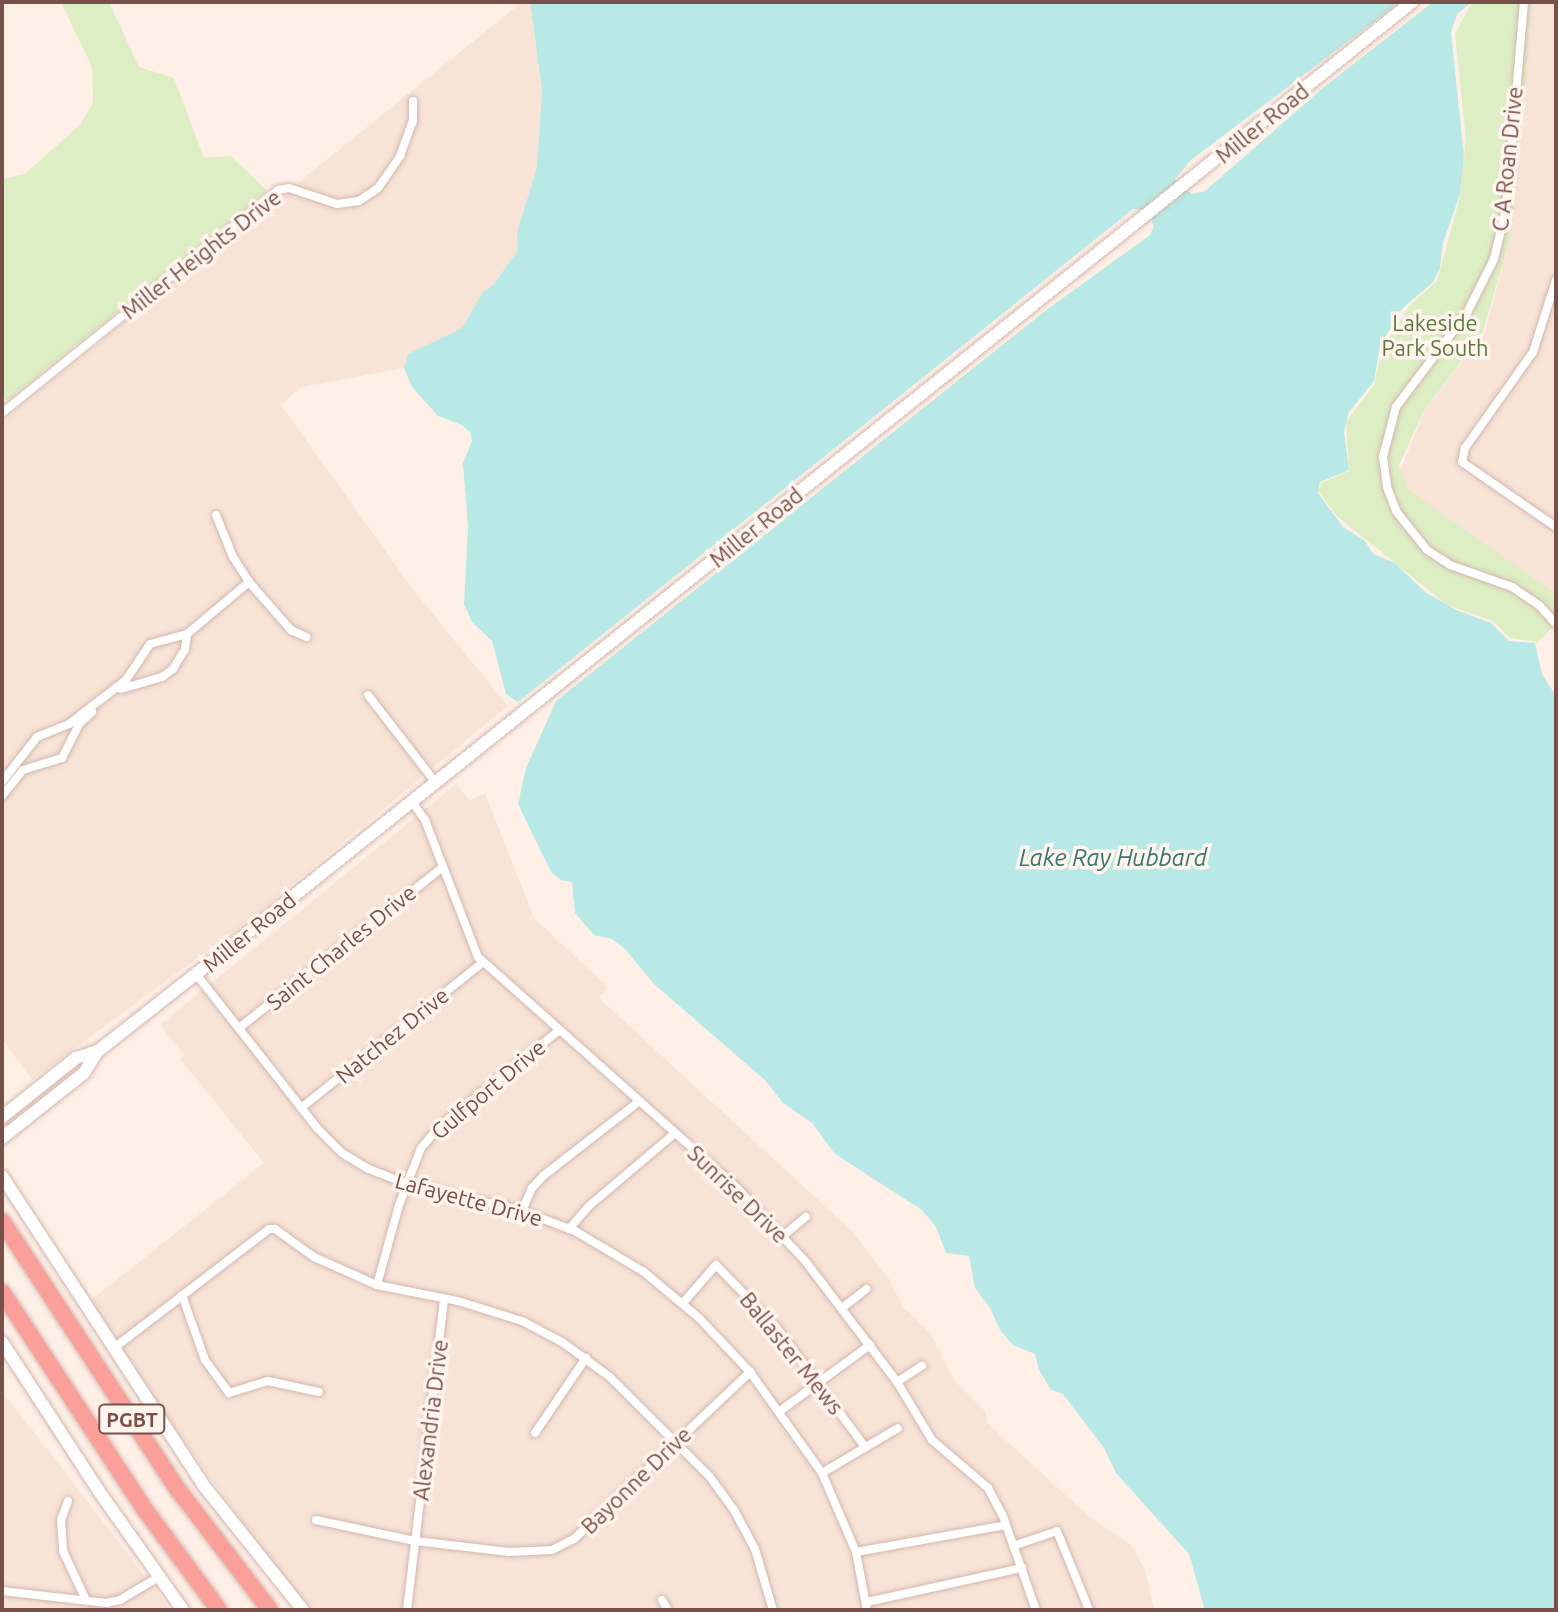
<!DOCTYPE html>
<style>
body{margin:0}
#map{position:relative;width:1558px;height:1612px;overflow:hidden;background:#fef0e7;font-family:Ubuntu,sans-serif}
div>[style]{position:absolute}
.residential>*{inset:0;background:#f8e3d7}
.green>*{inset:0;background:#ddedc4}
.water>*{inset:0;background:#b9e9e6}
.roads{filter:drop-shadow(0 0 2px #d3b7ae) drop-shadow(0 0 2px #d3b7ae)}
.street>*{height:8px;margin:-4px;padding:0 4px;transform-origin:4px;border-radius:4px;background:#fff}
.secondary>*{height:12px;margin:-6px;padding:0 6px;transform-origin:6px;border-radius:6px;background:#fff}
.highway>*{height:16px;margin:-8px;padding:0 8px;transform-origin:8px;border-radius:8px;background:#fb9f9a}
span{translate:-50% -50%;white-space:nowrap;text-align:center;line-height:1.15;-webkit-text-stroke:7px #fff5ee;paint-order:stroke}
.shield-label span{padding:2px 6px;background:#fff5ee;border:2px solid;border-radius:6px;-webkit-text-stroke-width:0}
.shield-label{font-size:20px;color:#795049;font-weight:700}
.street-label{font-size:22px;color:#795049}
.park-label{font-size:22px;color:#5c7a3d}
.water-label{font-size:24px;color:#387875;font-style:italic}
.frame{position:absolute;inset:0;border:4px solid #795049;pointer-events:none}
</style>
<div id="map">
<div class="residential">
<div style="clip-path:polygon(522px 2px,530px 2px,542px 90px,537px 167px,517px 232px,519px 250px,494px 284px,483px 292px,462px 328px,408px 354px,404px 368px,301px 387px,281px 405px,415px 592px,508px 706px,250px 919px,32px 1080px,2px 1039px,2px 421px)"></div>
<div style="clip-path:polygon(1532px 2px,1556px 2px,1556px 605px,1395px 483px,1425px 410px,1485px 332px,1512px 231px)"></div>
<div style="clip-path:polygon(456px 784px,470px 800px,485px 793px,534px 918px,608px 987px,599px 998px,852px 1231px,889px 1279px,903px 1307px,931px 1334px,955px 1381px,986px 1412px,987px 1423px,1090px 1517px,1132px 1546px,1145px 1570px,1154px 1610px,312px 1610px,276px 1570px,166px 1416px,91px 1300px,264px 1163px,180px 1059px,184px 1055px,160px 1025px)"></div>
<div style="clip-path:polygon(2px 1392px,38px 1437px,171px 1610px,2px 1610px)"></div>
</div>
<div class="green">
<div style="clip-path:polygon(61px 2px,109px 2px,139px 67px,174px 78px,204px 158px,231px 156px,267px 191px,7px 401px,2px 395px,2px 179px,25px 174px,80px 125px,93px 103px,92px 67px)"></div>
<div style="clip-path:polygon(1472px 2px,1532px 2px,1512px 231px,1483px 332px,1424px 411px,1399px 465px,1409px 490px,1417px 496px,1556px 594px,1556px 625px,1537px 642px,1510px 638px,1493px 621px,1447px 605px,1337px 516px,1319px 492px,1321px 483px,1349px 471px,1346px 422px,1374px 385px,1382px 348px,1410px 305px,1437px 281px,1460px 197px,1466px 138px,1455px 34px)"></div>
</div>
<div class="water">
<div style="clip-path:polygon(530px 2px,1400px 2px,1191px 160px,1175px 179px,1192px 194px,1205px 191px,1324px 87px,1433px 2px,1472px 2px,1457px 14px,1451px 32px,1464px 156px,1460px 194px,1443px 243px,1440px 268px,1433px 282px,1402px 309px,1380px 346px,1374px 381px,1349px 412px,1344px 431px,1349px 470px,1320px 482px,1318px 493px,1343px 527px,1365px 541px,1373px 554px,1395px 563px,1425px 592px,1456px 610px,1491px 623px,1509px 641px,1535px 643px,1542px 674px,1556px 696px,1556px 1610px,1205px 1610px,1189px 1554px,1116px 1473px,1104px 1448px,1063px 1394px,1051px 1390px,1039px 1370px,1035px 1354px,1013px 1345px,1000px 1330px,990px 1308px,975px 1288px,969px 1256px,946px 1253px,936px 1227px,922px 1210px,835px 1154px,812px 1123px,783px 1103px,766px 1081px,654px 984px,625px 949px,612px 939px,594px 935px,575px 913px,572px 882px,561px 880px,551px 872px,518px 804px,526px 768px,556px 701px,1045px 311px,1150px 235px,1154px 227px,1148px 214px,1142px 209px,1133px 209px,518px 702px,506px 694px,492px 641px,472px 622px,464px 604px,468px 528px,463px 463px,472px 441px,471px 433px,462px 425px,438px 416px,412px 387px,404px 368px,408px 354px,462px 328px,483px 292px,494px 284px,518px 250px,517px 232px,537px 167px,542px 90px)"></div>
</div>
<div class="roads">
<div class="street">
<div style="left:1524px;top:2px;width:208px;rotate:95deg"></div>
<div style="left:1506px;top:209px;width:51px;rotate:103.5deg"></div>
<div style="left:1494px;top:259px;width:60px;rotate:116.6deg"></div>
<div style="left:1467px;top:313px;width:118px;rotate:127.1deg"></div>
<div style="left:1396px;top:407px;width:52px;rotate:104.6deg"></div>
<div style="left:1383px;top:457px;width:30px;rotate:82deg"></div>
<div style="left:1387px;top:487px;width:26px;rotate:69deg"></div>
<div style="left:1396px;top:511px;width:50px;rotate:51.5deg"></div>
<div style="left:1427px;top:550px;width:27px;rotate:33deg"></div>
<div style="left:1450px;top:565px;width:66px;rotate:19.5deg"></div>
<div style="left:1512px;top:587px;width:32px;rotate:34deg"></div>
<div style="left:1539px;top:605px;width:25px;rotate:48deg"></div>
<div style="left:1556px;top:280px;width:76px;rotate:107.7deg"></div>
<div style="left:1533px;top:352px;width:118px;rotate:125.3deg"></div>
<div style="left:1465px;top:448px;width:14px;rotate:102deg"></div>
<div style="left:1462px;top:462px;width:114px;rotate:34.7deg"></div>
<div style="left:2px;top:413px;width:355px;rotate:-38.9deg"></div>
<div style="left:278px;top:190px;width:11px;rotate:-10deg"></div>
<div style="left:289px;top:188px;width:51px;rotate:18.4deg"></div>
<div style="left:337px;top:204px;width:22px;rotate:-8deg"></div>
<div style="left:359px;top:201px;width:23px;rotate:-34deg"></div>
<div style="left:378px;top:188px;width:39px;rotate:-55deg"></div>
<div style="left:400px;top:156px;width:37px;rotate:-70deg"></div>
<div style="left:413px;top:121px;width:20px;rotate:-90deg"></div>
<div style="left:216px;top:515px;width:45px;rotate:68deg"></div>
<div style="left:233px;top:557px;width:30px;rotate:57deg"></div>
<div style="left:249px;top:582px;width:64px;rotate:48.8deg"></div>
<div style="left:291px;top:630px;width:17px;rotate:25deg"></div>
<div style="left:121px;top:689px;width:43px;rotate:-16.3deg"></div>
<div style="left:162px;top:677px;width:14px;rotate:-36deg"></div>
<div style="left:173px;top:669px;width:23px;rotate:-59deg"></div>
<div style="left:185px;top:649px;width:15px;rotate:-82deg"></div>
<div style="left:368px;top:695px;width:111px;rotate:52.3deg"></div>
<div style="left:2px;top:782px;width:57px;rotate:-52.1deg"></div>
<div style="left:37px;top:737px;width:35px;rotate:-22deg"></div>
<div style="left:69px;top:724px;width:72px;rotate:-37.7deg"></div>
<div style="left:126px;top:680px;width:43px;rotate:-56.3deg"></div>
<div style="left:150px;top:644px;width:38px;rotate:-15deg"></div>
<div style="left:187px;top:634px;width:81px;rotate:-40deg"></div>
<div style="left:2px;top:796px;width:33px;rotate:-51deg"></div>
<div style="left:23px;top:770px;width:41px;rotate:-17.1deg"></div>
<div style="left:62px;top:758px;width:38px;rotate:-63deg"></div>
<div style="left:79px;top:724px;width:18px;rotate:-43deg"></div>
<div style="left:412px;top:802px;width:22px;rotate:54deg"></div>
<div style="left:425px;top:820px;width:147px;rotate:68.9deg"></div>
<div style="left:478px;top:957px;width:348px;rotate:41.7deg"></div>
<div style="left:738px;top:1189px;width:100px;rotate:47deg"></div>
<div style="left:806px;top:1262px;width:151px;rotate:52.8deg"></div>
<div style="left:897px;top:1382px;width:68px;rotate:58.9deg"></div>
<div style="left:932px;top:1440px;width:74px;rotate:40.6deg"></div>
<div style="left:988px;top:1488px;width:32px;rotate:62deg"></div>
<div style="left:1003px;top:1516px;width:100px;rotate:70.7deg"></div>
<div style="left:196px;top:974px;width:196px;rotate:51.8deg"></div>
<div style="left:317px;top:1128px;width:35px;rotate:45deg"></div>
<div style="left:342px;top:1153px;width:31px;rotate:31deg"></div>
<div style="left:369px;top:1169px;width:41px;rotate:21.5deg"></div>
<div style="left:407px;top:1184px;width:118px;rotate:13.2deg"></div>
<div style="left:522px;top:1211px;width:57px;rotate:20.7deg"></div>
<div style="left:575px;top:1231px;width:80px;rotate:30.7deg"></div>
<div style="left:644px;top:1272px;width:72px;rotate:39.9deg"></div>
<div style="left:699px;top:1318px;width:74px;rotate:46.6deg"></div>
<div style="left:750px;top:1372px;width:124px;rotate:54.5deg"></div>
<div style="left:822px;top:1473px;width:86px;rotate:66.7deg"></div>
<div style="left:856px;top:1552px;width:59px;rotate:79.3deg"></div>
<div style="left:239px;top:1028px;width:260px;rotate:-38.3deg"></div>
<div style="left:301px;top:1108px;width:232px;rotate:-38.7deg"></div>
<div style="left:522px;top:1211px;width:25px;rotate:-67deg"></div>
<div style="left:532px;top:1188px;width:16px;rotate:-47deg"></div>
<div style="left:543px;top:1176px;width:120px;rotate:-37.9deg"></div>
<div style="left:569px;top:1229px;width:30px;rotate:-49deg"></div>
<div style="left:589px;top:1206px;width:111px;rotate:-40.3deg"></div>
<div style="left:783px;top:1236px;width:30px;rotate:-40deg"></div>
<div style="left:377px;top:1285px;width:83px;rotate:-74.6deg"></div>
<div style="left:399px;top:1205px;width:61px;rotate:-68.9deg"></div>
<div style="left:421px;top:1148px;width:29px;rotate:-49deg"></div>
<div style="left:440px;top:1126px;width:150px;rotate:-38.8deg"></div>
<div style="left:182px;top:1295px;width:69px;rotate:70.5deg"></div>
<div style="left:205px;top:1360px;width:41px;rotate:54deg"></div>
<div style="left:229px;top:1393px;width:41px;rotate:-17.1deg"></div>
<div style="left:268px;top:1381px;width:52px;rotate:12.2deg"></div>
<div style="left:682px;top:1304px;width:52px;rotate:-48.9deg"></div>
<div style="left:716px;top:1265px;width:86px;rotate:45.9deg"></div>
<div style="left:776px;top:1327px;width:149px;rotate:53.4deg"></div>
<div style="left:842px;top:1308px;width:31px;rotate:-38deg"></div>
<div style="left:114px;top:1348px;width:195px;rotate:-37.5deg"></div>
<div style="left:269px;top:1229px;width:6px"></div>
<div style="left:275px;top:1229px;width:48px;rotate:35.7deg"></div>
<div style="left:314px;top:1257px;width:69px;rotate:24deg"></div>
<div style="left:377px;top:1285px;width:83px;rotate:11.2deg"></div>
<div style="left:458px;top:1301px;width:67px;rotate:17.4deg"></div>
<div style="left:522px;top:1321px;width:45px;rotate:27.7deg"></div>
<div style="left:562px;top:1342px;width:59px;rotate:36.1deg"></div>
<div style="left:610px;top:1377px;width:141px;rotate:45deg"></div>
<div style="left:710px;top:1477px;width:41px;rotate:54deg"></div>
<div style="left:734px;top:1510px;width:44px;rotate:61.7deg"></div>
<div style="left:755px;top:1549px;width:64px;rotate:73.6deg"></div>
<div style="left:897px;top:1382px;width:30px;rotate:-33deg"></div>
<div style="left:780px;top:1411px;width:112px;rotate:-36.3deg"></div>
<div style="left:535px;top:1433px;width:91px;rotate:-55.8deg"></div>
<div style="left:822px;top:1473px;width:88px;rotate:-30.6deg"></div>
<div style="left:68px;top:1501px;width:20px;rotate:110deg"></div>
<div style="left:61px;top:1520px;width:31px;rotate:86deg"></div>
<div style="left:63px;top:1551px;width:52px;rotate:64.9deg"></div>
<div style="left:316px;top:1520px;width:101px;rotate:12deg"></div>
<div style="left:415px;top:1541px;width:95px;rotate:6.7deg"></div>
<div style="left:509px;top:1552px;width:43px;rotate:-2.7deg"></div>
<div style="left:552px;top:1550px;width:25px;rotate:-27deg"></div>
<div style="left:574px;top:1539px;width:243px;rotate:-43.5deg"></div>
<div style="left:1013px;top:1546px;width:46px;rotate:-18.8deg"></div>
<div style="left:1057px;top:1531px;width:85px;rotate:67.9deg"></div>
<div style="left:856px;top:1552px;width:152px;rotate:-10.2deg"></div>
<div style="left:2px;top:1591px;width:105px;rotate:6.6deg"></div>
<div style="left:106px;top:1603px;width:14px;rotate:-12deg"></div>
<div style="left:120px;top:1600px;width:43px;rotate:-30.7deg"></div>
<div style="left:662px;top:1600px;width:12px;rotate:59deg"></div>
<div style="left:867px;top:1602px;width:159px;rotate:-12.4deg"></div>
<div style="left:407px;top:1610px;width:313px;rotate:-83.2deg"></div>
</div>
<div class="secondary">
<div style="left:2px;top:1117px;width:95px;rotate:-38.6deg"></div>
<div style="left:76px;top:1058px;width:23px;rotate:-18deg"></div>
<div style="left:98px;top:1051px;width:125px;rotate:-38.2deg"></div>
<div style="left:196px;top:974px;width:1557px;rotate:-38.64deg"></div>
<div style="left:2px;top:1138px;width:105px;rotate:-38.4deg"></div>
<div style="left:84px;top:1073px;width:26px;rotate:-58deg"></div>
<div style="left:2px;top:1176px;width:370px;rotate:56.9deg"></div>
<div style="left:204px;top:1486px;width:159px;rotate:51.4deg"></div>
<div style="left:2px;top:1342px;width:176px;rotate:57deg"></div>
<div style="left:98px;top:1490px;width:147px;rotate:54.7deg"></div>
</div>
<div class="highway">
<div style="left:2px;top:1221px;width:323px;rotate:56.8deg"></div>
<div style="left:179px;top:1491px;width:150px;rotate:52.6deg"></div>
<div style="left:2px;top:1292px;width:257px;rotate:56.7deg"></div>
<div style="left:143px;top:1507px;width:128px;rotate:53.6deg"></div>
</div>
</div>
<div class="shield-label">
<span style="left:132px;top:1419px">PGBT</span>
</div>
<div class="street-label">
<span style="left:1262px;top:123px;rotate:-39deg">Miller Road</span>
<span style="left:1507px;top:159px;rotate:-84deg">C A Roan Drive</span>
<span style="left:201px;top:254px;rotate:-38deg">Miller Heights Drive</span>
<span style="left:756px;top:527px;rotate:-39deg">Miller Road</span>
<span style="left:249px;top:932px;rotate:-39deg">Miller Road</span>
<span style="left:341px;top:947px;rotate:-39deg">Saint Charles Drive</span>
<span style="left:392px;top:1035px;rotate:-39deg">Natchez Drive</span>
<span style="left:488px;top:1089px;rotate:-40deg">Gulfport Drive</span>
<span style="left:738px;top:1194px;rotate:44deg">Sunrise Drive</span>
<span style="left:469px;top:1199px;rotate:15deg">Lafayette Drive</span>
<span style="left:792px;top:1353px;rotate:51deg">Ballaster Mews</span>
<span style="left:430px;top:1420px;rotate:-83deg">Alexandria Drive</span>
<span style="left:636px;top:1480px;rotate:-44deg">Bayonne Drive</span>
</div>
<div class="park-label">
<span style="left:1435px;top:335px">Lakeside<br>Park South</span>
</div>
<div class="water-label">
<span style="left:1113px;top:858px">Lake Ray Hubbard</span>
</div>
<div class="frame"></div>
</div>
